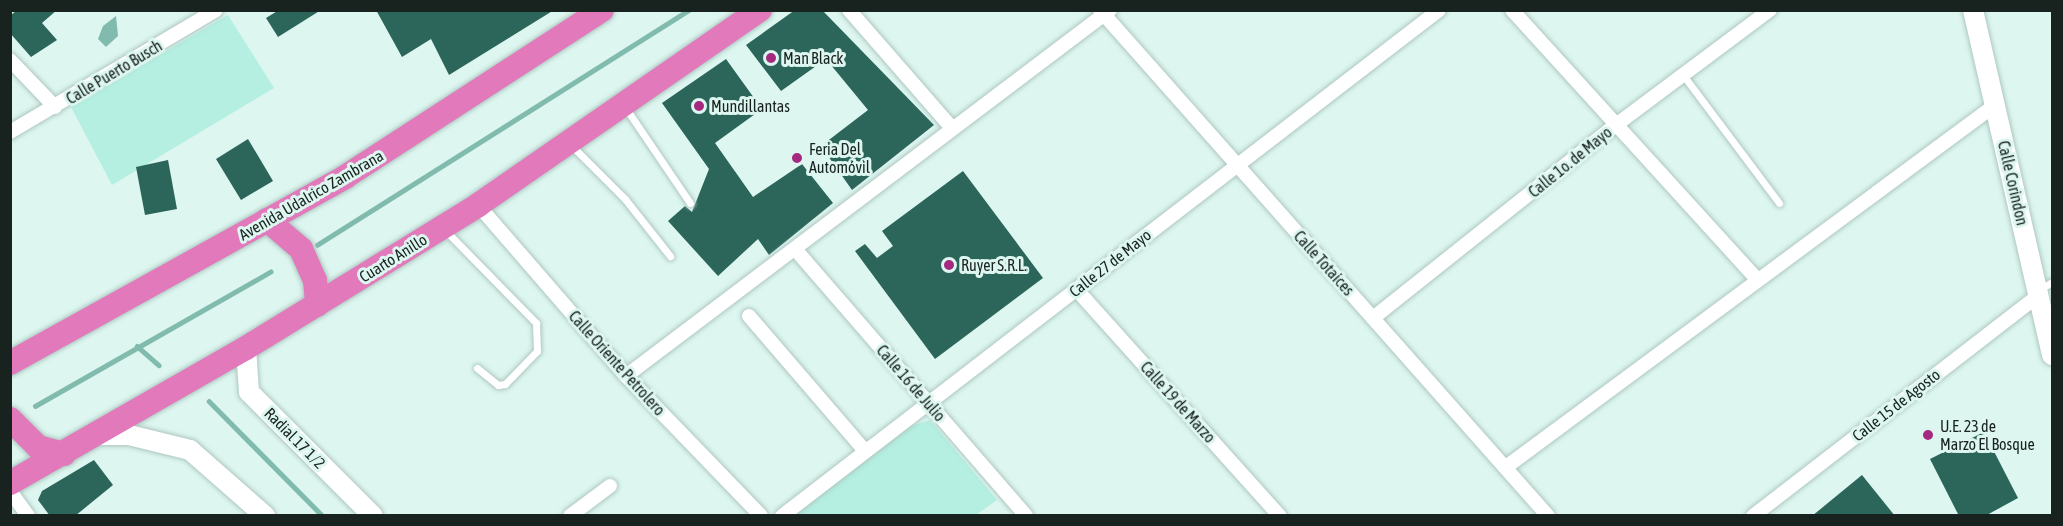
<!DOCTYPE html>
<meta charset="utf-8">
<style>
body{margin:0}
#map{position:relative;width:2063px;height:526px;overflow:hidden;background:#ddf6f0;font-family:"Asap Condensed",sans-serif}
div>[style]{position:absolute}
.green>*{inset:0;background:#b4efe1}
.water>*{inset:0;background:#81bbae}
.stream>*{height:4.5px;margin:-2.25px;padding:0 2.25px;transform-origin:2.25px;border-radius:2.25px;background:#81bbae}
.building>*{inset:0;background:#2c655a}
.roads{filter:drop-shadow(0 0 2px #afc7c1) drop-shadow(0 0 2px #afc7c1)}
.lane>*{height:7px;margin:-3.5px;padding:0 3.5px;transform-origin:3.5px;border-radius:3.5px;background:#fff}
.street>*{height:14px;margin:-7px;padding:0 7px;transform-origin:7px;border-radius:7px;background:#fff}
.secondary>*{height:20px;margin:-10px;padding:0 10px;transform-origin:10px;border-radius:10px;background:#fff}
.highway>*{height:24px;margin:-12px;padding:0 12px;transform-origin:12px;border-radius:12px;background:#e179bb}
.dots>*{width:16px;height:16px;translate:-50% -50%;box-sizing:border-box;border:3px solid #ddf6f0;border-radius:50%}
span{translate:-50% -50%;white-space:nowrap;text-align:center;line-height:1.15;-webkit-text-stroke:6px #ddf6f0;paint-order:stroke}
.poi-label{font-size:16px;color:#18221f}
.left{translate:0 -50%;text-align:left}
.street-label{font-size:16px;color:#18221f}
.frame{position:absolute;inset:0;border:12px solid #18221f;pointer-events:none}
</style>
<div id="map">
<div class="green">
<div style="clip-path:polygon(228px 15px,274px 88px,112px 185px,71px 107px)"></div>
<div style="clip-path:polygon(930px 420px,997px 500px,976px 515px,793px 516px,911px 426px)"></div>
</div>
<div class="water">
<div style="clip-path:polygon(116px 16px,118px 36px,106px 47px,98px 39px,103px 26px)"></div>
</div>
<div class="stream">
<div style="left:317px;top:245px;width:440px;rotate:-32.3deg"></div>
<div style="left:137px;top:346px;width:29px;rotate:41deg"></div>
<div style="left:209px;top:401px;width:162px;rotate:45.3deg"></div>
<div style="left:35px;top:406px;width:271px;rotate:-29.7deg"></div>
</div>
<div class="building">
<div style="clip-path:polygon(17px 10px,57px 10px,42px 23px,57px 40px,31px 57px,10px 33px,10px 16px)"></div>
<div style="clip-path:polygon(279px 10px,321px 10px,278px 37px,266px 18px)"></div>
<div style="clip-path:polygon(376px 10px,554px 10px,449px 75px,431px 39px,402px 57px)"></div>
<div style="clip-path:polygon(795px 10px,822px 10px,934px 125px,852px 190px,821px 146px,868px 110px,826px 59px,781px 91px,746px 45px)"></div>
<div style="clip-path:polygon(726px 59px,762px 109px,715px 143px,753px 197px,802px 164px,833px 203px,769px 255px,758px 239px,718px 276px,668px 221px,685px 206px,692px 212px,709px 169px,662px 103px)"></div>
<div style="clip-path:polygon(248px 139px,273px 181px,241px 200px,216px 159px)"></div>
<div style="clip-path:polygon(168px 160px,177px 209px,145px 215px,136px 167px)"></div>
<div style="clip-path:polygon(963px 171px,1043px 278px,935px 359px,855px 251px,865px 244px,877px 258px,893px 246px,882px 231px)"></div>
<div style="clip-path:polygon(1984px 432px,2018px 498px,1985px 516px,1959px 516px,1930px 459px)"></div>
<div style="clip-path:polygon(94px 460px,113px 485px,75px 516px,50px 516px,38px 500px,42px 491px)"></div>
<div style="clip-path:polygon(1862px 475px,1895px 516px,1812px 516px)"></div>
</div>
<div class="roads">
<div class="lane">
<div style="left:1683px;top:75px;width:160px;rotate:53.1deg"></div>
<div style="left:625px;top:107px;width:116px;rotate:55.9deg"></div>
<div style="left:572px;top:146px;width:75px;rotate:45deg"></div>
<div style="left:625px;top:199px;width:73px;rotate:51.7deg"></div>
<div style="left:444px;top:229px;width:132px;rotate:45.6deg"></div>
<div style="left:536px;top:323px;width:28px;rotate:88deg"></div>
<div style="left:537px;top:351px;width:46px;rotate:134.1deg"></div>
<div style="left:505px;top:384px;width:7px;rotate:172deg"></div>
<div style="left:498px;top:385px;width:27px;rotate:-141deg"></div>
<div style="left:2040px;top:289px;width:14px;rotate:-30deg"></div>
</div>
<div class="street">
<div style="left:849px;top:10px;width:157px;rotate:48.9deg"></div>
<div style="left:1100px;top:10px;width:676px;rotate:48.48deg"></div>
<div style="left:1512px;top:10px;width:362px;rotate:47.7deg"></div>
<div style="left:10px;top:60px;width:65px;rotate:46.2deg"></div>
<div style="left:10px;top:132px;width:239px;rotate:-30.6deg"></div>
<div style="left:478px;top:205px;width:226px;rotate:49.1deg"></div>
<div style="left:626px;top:376px;width:194px;rotate:46deg"></div>
<div style="left:795px;top:249px;width:353px;rotate:49.1deg"></div>
<div style="left:1076px;top:289px;width:305px;rotate:48.1deg"></div>
<div style="left:749px;top:316px;width:178px;rotate:49.3deg"></div>
<div style="left:1373px;top:318px;width:310px;rotate:-38.5deg"></div>
<div style="left:1616px;top:125px;width:192px;rotate:-36.8deg"></div>
<div style="left:626px;top:376px;width:607px;rotate:-37.1deg"></div>
<div style="left:1506px;top:467px;width:608px;rotate:-36.51deg"></div>
<div style="left:10px;top:491px;width:31px;rotate:54deg"></div>
<div style="left:570px;top:516px;width:50px;rotate:-36.9deg"></div>
<div style="left:782px;top:516px;width:829px;rotate:-37.6deg"></div>
<div style="left:1753px;top:516px;width:361px;rotate:-37.7deg"></div>
</div>
<div class="secondary">
<div style="left:1973px;top:10px;width:354px;rotate:77.1deg"></div>
<div style="left:246px;top:348px;width:44px;rotate:86.1deg"></div>
<div style="left:249px;top:392px;width:175px;rotate:45deg"></div>
<div style="left:97px;top:435px;width:32px"></div>
<div style="left:129px;top:435px;width:63px;rotate:13.8deg"></div>
<div style="left:190px;top:450px;width:100px;rotate:41.3deg"></div>
</div>
<div class="highway">
<div style="left:267px;top:220px;width:45px;rotate:40.5deg"></div>
<div style="left:301px;top:249px;width:34px;rotate:66deg"></div>
<div style="left:315px;top:280px;width:25px;rotate:85deg"></div>
<div style="left:10px;top:363px;width:383px;rotate:-29deg"></div>
<div style="left:345px;top:177px;width:306px;rotate:-33deg"></div>
<div style="left:10px;top:419px;width:40px;rotate:45deg"></div>
<div style="left:38px;top:447px;width:27px;rotate:15deg"></div>
<div style="left:10px;top:483px;width:272px;rotate:-29.8deg"></div>
<div style="left:246px;top:348px;width:273px;rotate:-31.6deg"></div>
<div style="left:478px;top:205px;width:343px;rotate:-34.7deg"></div>
</div>
</div>
<div class="dots">
<div style="left:771px;top:58px;background:#a4297f"></div>
<div style="left:699px;top:106px;background:#a4297f"></div>
<div style="left:797px;top:158px;background:#a4297f"></div>
<div style="left:949px;top:265px;background:#a4297f"></div>
<div style="left:1928px;top:435px;background:#a4297f"></div>
</div>
<div class="poi-label">
<span class="left" style="left:783px;top:58px">Man Black</span>
<span class="left" style="left:711px;top:106px">Mundillantas</span>
<span class="left" style="left:809px;top:158px">Feria Del<br>Automóvil</span>
<span class="left" style="left:961px;top:265px">Ruyer S.R.L.</span>
<span class="left" style="left:1940px;top:435px">U.E. 23 de<br>Marzo El Bosque</span>
</div>
<div class="street-label">
<span style="left:114px;top:72px;rotate:-31deg">Calle Puerto Busch</span>
<span style="left:1570px;top:162px;rotate:-39deg">Calle 1o. de Mayo</span>
<span style="left:2013px;top:183px;rotate:77deg">Calle Corindon</span>
<span style="left:311px;top:195px;rotate:-30deg">Avenida Udalrico Zambrana</span>
<span style="left:393px;top:258px;rotate:-32deg">Cuarto Anillo</span>
<span style="left:1110px;top:263px;rotate:-38deg">Calle 27 de Mayo</span>
<span style="left:1324px;top:263px;rotate:48deg">Calle Totaíces</span>
<span style="left:617px;top:363px;rotate:48deg">Calle Oriente Petrolero</span>
<span style="left:911px;top:383px;rotate:49deg">Calle 16 de Julio</span>
<span style="left:1178px;top:402px;rotate:48deg">Calle 19 de Marzo</span>
<span style="left:1896px;top:405px;rotate:-38deg">Calle 15 de Agosto</span>
<span style="left:295px;top:438px;rotate:45deg">Radial 17 1/2</span>
</div>
<div class="frame"></div>
</div>
